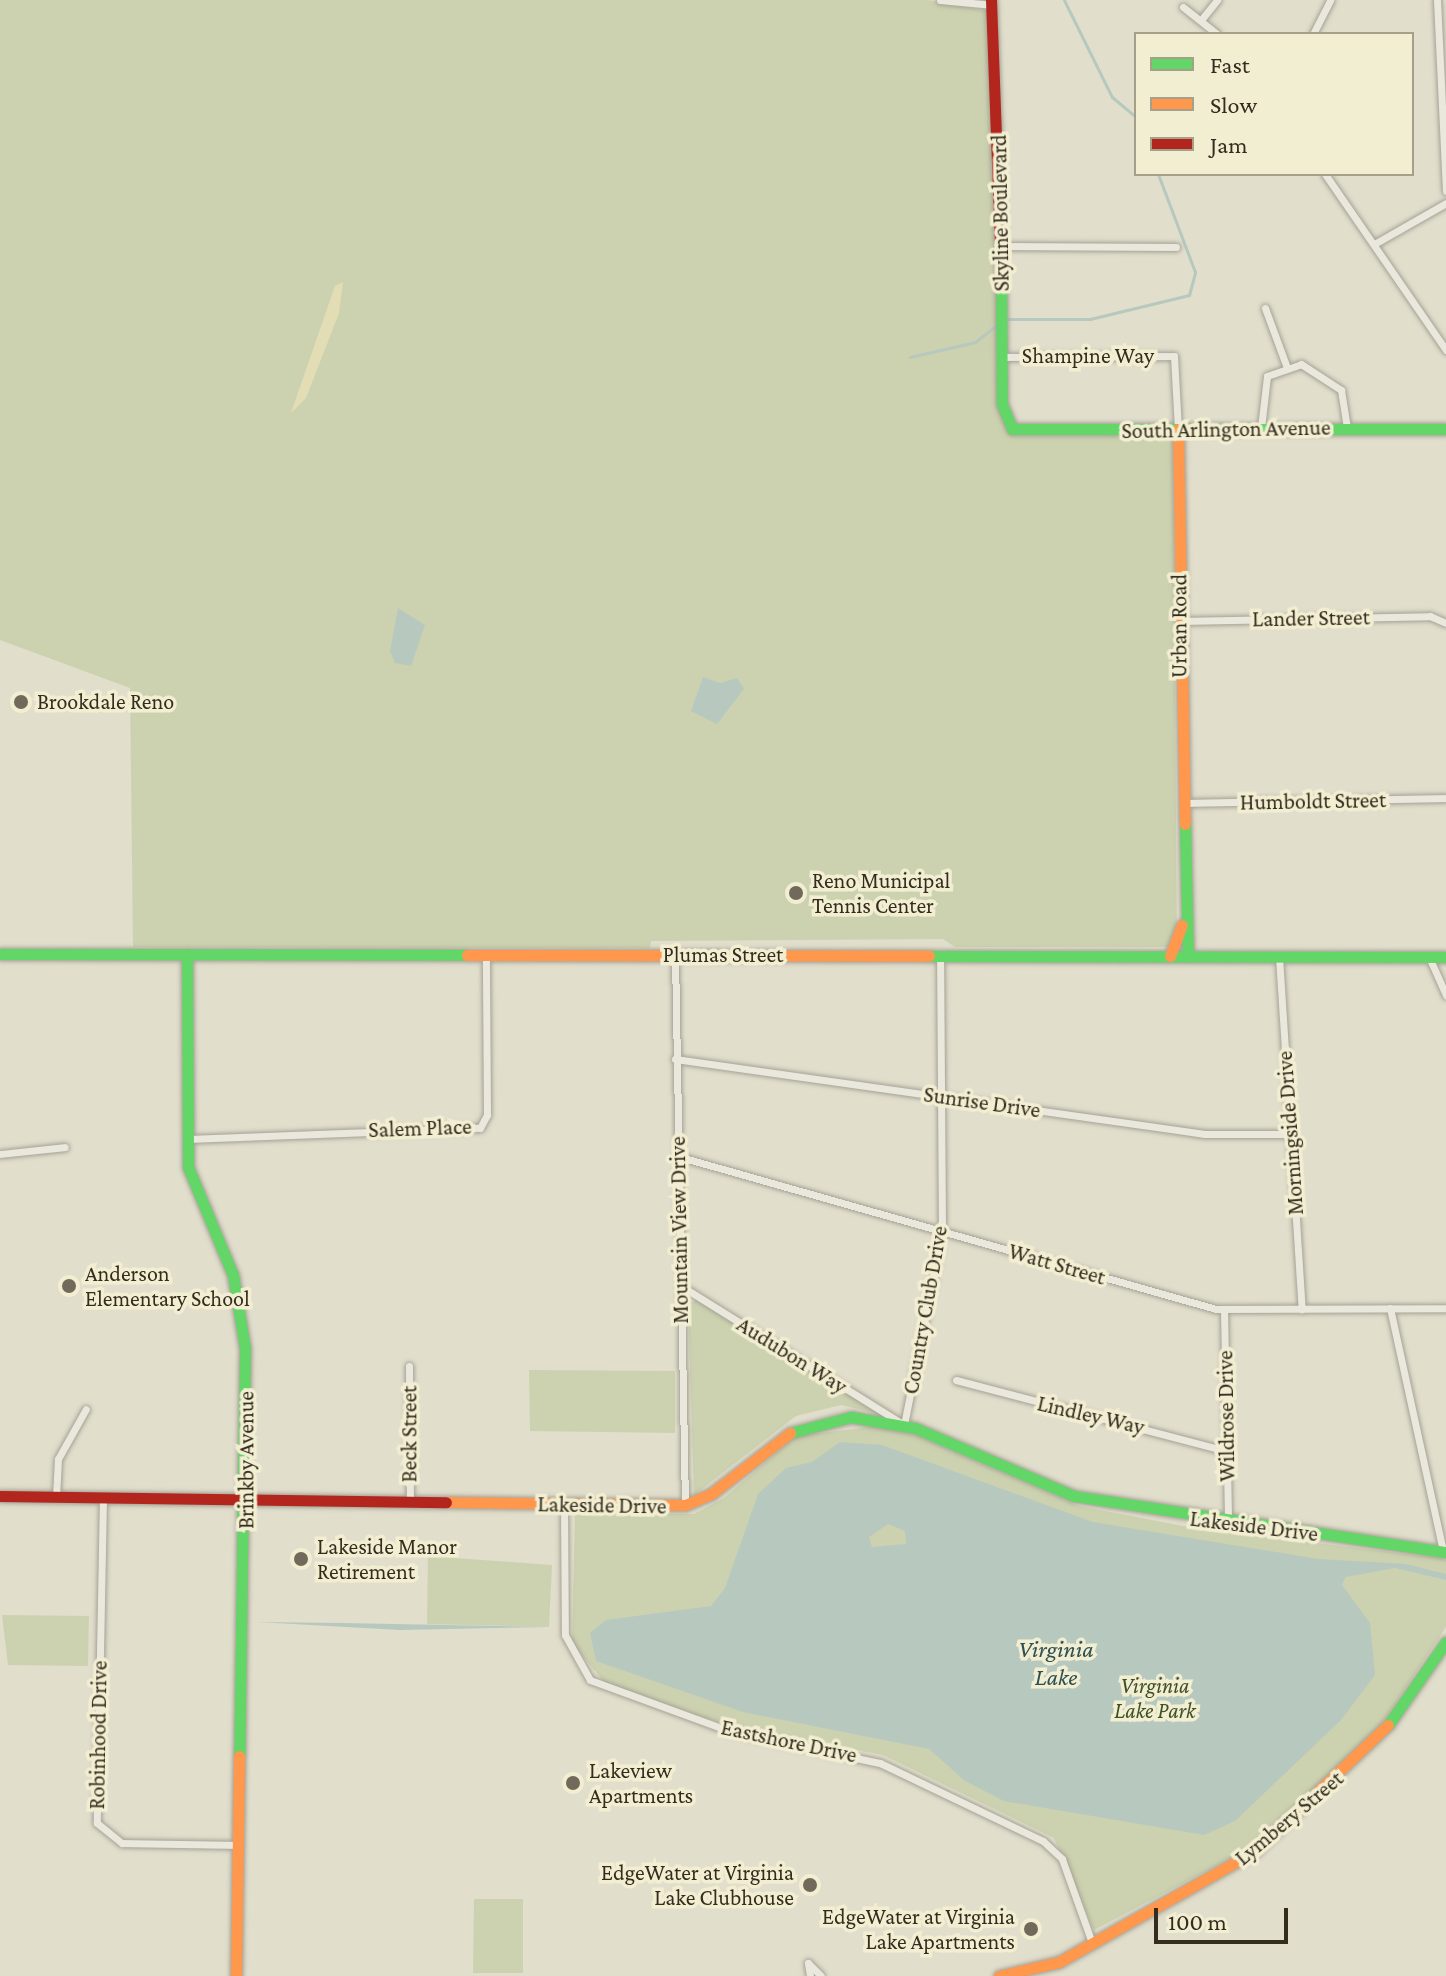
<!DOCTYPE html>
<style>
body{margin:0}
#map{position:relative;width:1446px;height:1976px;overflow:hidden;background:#e1decc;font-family:"Crimson Pro",serif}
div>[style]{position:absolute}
.green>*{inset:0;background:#ccd2af}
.sand>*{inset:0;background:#e3ddb5}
.water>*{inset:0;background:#b7c8bf}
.stream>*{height:3px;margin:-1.5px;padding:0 1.5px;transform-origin:1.5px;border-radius:1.5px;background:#b7c8bf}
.roads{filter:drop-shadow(0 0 2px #a6a295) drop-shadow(0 0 2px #a6a295)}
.street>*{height:7px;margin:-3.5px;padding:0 3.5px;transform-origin:3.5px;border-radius:3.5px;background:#eae8dd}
.fast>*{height:11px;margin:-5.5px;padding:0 5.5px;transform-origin:5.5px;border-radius:5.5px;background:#63d668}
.slow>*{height:11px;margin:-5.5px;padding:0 5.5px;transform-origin:5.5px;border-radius:5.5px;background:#ff974d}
.jam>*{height:11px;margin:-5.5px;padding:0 5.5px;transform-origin:5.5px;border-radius:5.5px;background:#b3261e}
.dots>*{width:22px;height:22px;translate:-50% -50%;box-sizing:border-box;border:4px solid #f2eed2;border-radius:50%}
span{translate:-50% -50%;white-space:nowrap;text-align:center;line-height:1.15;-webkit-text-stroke:7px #f2eed2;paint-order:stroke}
.street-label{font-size:22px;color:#342c1e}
.poi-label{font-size:22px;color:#342c1e}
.left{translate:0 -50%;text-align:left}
.right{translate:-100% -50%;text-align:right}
.park-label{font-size:22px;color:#3f4f26;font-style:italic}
.water-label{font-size:24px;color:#2e5053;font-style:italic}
.legend{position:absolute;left:1134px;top:32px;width:280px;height:144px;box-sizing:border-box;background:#f2eed2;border:2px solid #a6a08a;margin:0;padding:10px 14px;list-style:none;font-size:24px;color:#342c1e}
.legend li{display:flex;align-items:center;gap:16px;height:40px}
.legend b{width:40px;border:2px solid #a6a08a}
.scale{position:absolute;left:1154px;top:1908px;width:134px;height:36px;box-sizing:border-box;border:4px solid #342c1e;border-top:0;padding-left:10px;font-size:24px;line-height:28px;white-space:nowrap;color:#342c1e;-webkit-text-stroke:6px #f2eed2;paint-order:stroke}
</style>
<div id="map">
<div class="green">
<div style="clip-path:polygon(0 0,928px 0,987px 11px,1007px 429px,1018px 436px,1173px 435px,1177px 947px,955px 947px,943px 939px,651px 941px,650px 948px,133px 947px,130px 688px,0 640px)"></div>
<div style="clip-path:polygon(697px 1299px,878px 1412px,879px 1414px,841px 1405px,796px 1416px,694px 1495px,688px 1305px)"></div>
<div style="clip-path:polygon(529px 1370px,675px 1371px,675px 1433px,530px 1431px)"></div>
<div style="clip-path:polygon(878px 1426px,917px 1436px,1079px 1506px,1199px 1529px,1440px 1558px,1446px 1560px,1446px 1627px,1376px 1732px,1262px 1834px,1229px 1859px,1094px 1930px,1054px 1838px,883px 1755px,725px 1725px,604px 1682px,572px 1643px,575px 1513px,694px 1514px,724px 1498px,796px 1436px)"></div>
<div style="clip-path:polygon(428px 1556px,552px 1565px,549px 1627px,427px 1624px)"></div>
<div style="clip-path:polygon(2px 1615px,89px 1616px,88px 1666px,8px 1665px)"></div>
<div style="clip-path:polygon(474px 1899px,523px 1899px,523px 1973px,473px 1973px)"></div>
</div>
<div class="sand">
<div style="clip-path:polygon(343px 282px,339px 313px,306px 398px,291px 413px,335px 286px)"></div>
</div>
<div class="water">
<div style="clip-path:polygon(398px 608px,425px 625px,411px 666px,395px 663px,390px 651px)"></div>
<div style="clip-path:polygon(703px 677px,720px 683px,737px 678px,744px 689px,717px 724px,691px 711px)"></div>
<div style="clip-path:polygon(evenodd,840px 1442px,882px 1445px,1093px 1522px,1318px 1559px,1406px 1564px,1446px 1574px,1446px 1580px,1395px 1568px,1346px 1577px,1342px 1585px,1370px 1623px,1375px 1675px,1341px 1720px,1235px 1821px,1204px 1835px,1004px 1801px,965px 1781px,929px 1749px,743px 1712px,596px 1661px,590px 1633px,606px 1620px,711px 1606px,725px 1588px,758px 1494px,786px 1468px,812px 1462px,840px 1442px,888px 1524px,905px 1531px,906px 1544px,872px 1547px,869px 1537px,888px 1524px)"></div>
<div style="clip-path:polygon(257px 1622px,341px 1623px,548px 1627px,400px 1630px)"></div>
</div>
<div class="stream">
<div style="left:1064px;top:0;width:108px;rotate:63.7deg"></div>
<div style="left:1112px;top:97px;width:31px;rotate:40deg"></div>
<div style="left:1004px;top:319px;width:86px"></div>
<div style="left:1090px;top:319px;width:102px;rotate:-13.6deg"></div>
<div style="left:1189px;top:295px;width:24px;rotate:-75deg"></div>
<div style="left:1195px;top:272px;width:105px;rotate:-110.7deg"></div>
<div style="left:910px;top:357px;width:67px;rotate:-13deg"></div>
<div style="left:975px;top:342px;width:29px;rotate:-38deg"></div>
</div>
<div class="roads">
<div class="street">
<div style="left:940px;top:0;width:53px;rotate:5.4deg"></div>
<div style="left:1437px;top:0;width:191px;rotate:87.3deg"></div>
<div style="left:1183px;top:7px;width:43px;rotate:38.5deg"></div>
<div style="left:1201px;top:20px;width:26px;rotate:-51deg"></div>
<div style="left:1313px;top:34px;width:38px;rotate:-63deg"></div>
<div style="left:1325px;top:174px;width:214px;rotate:55.5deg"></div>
<div style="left:1376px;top:243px;width:81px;rotate:-29.7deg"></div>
<div style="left:1001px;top:246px;width:175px;rotate:0.3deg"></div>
<div style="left:1265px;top:308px;width:61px;rotate:69.8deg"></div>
<div style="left:1002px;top:357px;width:172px;rotate:-0.3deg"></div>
<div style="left:1174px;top:356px;width:73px;rotate:86.9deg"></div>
<div style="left:1261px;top:428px;width:52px;rotate:-83.4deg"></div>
<div style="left:1267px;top:376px;width:36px;rotate:-19deg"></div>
<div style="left:1301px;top:364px;width:48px;rotate:33deg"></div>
<div style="left:1341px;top:390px;width:38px;rotate:81deg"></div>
<div style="left:1179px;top:621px;width:251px;rotate:-1.1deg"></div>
<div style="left:1430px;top:616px;width:17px;rotate:24deg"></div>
<div style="left:1184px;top:803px;width:262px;rotate:-1.1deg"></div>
<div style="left:675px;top:955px;width:550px;rotate:88.96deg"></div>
<div style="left:1279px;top:957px;width:353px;rotate:86.3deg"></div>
<div style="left:1429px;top:957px;width:42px;rotate:65.9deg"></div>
<div style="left:675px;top:1059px;width:535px;rotate:8.05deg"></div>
<div style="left:1205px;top:1134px;width:85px"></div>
<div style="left:188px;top:1139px;width:292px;rotate:-2.2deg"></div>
<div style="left:480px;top:1128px;width:15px;rotate:-62deg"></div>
<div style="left:487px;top:1115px;width:160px;rotate:-90.4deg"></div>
<div style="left:0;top:1154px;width:65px;rotate:-6.1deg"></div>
<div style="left:677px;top:1156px;width:560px;rotate:15.85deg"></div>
<div style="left:1216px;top:1309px;width:230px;rotate:-0.2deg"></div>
<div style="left:681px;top:1286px;width:263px;rotate:31.9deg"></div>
<div style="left:904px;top:1425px;width:198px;rotate:-78.9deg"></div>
<div style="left:942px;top:1231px;width:277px;rotate:-90.4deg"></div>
<div style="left:1390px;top:1308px;width:249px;rotate:77.7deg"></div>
<div style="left:1224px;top:1309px;width:212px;rotate:88.9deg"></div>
<div style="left:409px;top:1366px;width:136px;rotate:89.6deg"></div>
<div style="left:956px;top:1380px;width:279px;rotate:14.7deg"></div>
<div style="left:56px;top:1497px;width:38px;rotate:-87deg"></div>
<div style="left:58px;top:1459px;width:57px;rotate:-60.8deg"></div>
<div style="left:103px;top:1497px;width:326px;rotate:91.1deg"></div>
<div style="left:97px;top:1823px;width:32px;rotate:39deg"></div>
<div style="left:122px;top:1843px;width:116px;rotate:1deg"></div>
<div style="left:564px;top:1505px;width:130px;rotate:89.6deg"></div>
<div style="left:565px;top:1635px;width:51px;rotate:60.9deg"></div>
<div style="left:590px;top:1680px;width:148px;rotate:20.1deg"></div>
<div style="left:729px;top:1731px;width:154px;rotate:12deg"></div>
<div style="left:880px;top:1763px;width:181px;rotate:25.6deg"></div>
<div style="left:1043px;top:1841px;width:26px;rotate:43deg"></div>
<div style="left:1062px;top:1859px;width:89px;rotate:70.3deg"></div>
<div style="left:808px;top:1963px;width:18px;rotate:45deg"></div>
<div style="left:808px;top:1963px;width:13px;rotate:81deg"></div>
</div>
<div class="fast">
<div style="left:1001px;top:276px;width:128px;rotate:89.6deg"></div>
<div style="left:1002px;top:404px;width:27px;rotate:68deg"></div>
<div style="left:1012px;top:429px;width:434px"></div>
<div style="left:1185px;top:824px;width:132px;rotate:88.7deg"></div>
<div style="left:0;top:954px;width:467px;rotate:0.1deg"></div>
<div style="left:187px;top:954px;width:213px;rotate:89.7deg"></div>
<div style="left:188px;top:1167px;width:117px;rotate:67.4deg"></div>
<div style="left:233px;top:1275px;width:74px;rotate:80.7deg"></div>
<div style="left:245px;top:1348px;width:408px;rotate:90.8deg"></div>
<div style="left:929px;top:956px;width:517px;rotate:0.11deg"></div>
<div style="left:790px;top:1433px;width:63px;rotate:-14.7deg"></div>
<div style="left:851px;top:1417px;width:65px;rotate:9.8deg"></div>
<div style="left:915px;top:1428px;width:173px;rotate:23.2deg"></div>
<div style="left:1074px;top:1496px;width:376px;rotate:8.6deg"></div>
<div style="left:1388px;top:1725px;width:101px;rotate:-55.1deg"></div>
</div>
<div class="slow">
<div style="left:1178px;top:429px;width:395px;rotate:89deg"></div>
<div style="left:467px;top:955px;width:462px;rotate:0.1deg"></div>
<div style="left:1170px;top:956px;width:33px;rotate:-69deg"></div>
<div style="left:446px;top:1502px;width:239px;rotate:0.7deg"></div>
<div style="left:685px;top:1505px;width:28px;rotate:-23deg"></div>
<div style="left:711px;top:1494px;width:100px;rotate:-37.7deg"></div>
<div style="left:236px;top:1976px;width:220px;rotate:-89.2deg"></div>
<div style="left:999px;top:1976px;width:62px;rotate:-13.1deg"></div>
<div style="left:1059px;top:1962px;width:225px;rotate:-29.5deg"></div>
<div style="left:1255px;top:1851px;width:183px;rotate:-43.5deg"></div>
</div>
<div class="jam">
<div style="left:991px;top:0;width:276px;rotate:87.9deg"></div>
<div style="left:0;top:1496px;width:446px;rotate:0.8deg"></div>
</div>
</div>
<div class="dots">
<div style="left:21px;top:702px;background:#716a5b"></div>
<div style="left:796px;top:893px;background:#716a5b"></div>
<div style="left:69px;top:1286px;background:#716a5b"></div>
<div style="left:301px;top:1559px;background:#716a5b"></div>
<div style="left:573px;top:1783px;background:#716a5b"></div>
<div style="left:810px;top:1885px;background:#716a5b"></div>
<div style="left:1031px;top:1929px;background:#716a5b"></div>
</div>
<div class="street-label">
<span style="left:1000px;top:213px;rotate:-91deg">Skyline Boulevard</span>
<span style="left:1088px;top:356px">Shampine Way</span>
<span style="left:1226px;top:429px;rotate:-1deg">South Arlington Avenue</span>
<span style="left:1311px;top:618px;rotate:-1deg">Lander Street</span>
<span style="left:1179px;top:626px;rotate:-90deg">Urban Road</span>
<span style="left:1313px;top:801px;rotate:-1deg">Humboldt Street</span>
<span style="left:723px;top:955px">Plumas Street</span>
<span style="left:982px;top:1102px;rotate:8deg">Sunrise Drive</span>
<span style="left:420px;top:1128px;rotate:-2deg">Salem Place</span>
<span style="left:1290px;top:1133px;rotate:-94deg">Morningside Drive</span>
<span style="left:679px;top:1230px;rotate:-91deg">Mountain View Drive</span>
<span style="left:1057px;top:1264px;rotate:16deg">Watt Street</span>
<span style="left:925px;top:1310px;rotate:-80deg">Country Club Drive</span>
<span style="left:792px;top:1355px;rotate:32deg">Audubon Way</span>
<span style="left:1091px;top:1415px;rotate:13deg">Lindley Way</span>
<span style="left:1226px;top:1416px;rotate:-91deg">Wildrose Drive</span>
<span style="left:409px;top:1434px;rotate:-90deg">Beck Street</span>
<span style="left:246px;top:1460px;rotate:-90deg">Brinkby Avenue</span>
<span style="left:602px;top:1505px;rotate:1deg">Lakeside Drive</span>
<span style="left:1254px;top:1526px;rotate:7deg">Lakeside Drive</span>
<span style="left:98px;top:1735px;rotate:-89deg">Robinhood Drive</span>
<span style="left:789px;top:1741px;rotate:12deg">Eastshore Drive</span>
<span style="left:1289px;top:1818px;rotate:-40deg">Lymbery Street</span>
</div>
<div class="poi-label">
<span class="left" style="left:37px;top:702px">Brookdale Reno</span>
<span class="left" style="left:812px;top:893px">Reno Municipal<br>Tennis Center</span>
<span class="left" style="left:85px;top:1286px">Anderson<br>Elementary School</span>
<span class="left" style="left:317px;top:1559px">Lakeside Manor<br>Retirement</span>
<span class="left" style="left:589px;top:1783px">Lakeview<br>Apartments</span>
<span class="right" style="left:794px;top:1885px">EdgeWater at Virginia<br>Lake Clubhouse</span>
<span class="right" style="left:1015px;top:1929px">EdgeWater at Virginia<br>Lake Apartments</span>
</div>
<div class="park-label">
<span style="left:1155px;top:1698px">Virginia<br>Lake Park</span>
</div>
<div class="water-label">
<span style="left:1056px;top:1663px">Virginia<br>Lake</span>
</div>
<ul class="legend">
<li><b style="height:10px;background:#63d668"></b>Fast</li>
<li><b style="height:10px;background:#ff974d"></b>Slow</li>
<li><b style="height:10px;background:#b3261e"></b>Jam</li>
</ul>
<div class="scale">100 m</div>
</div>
